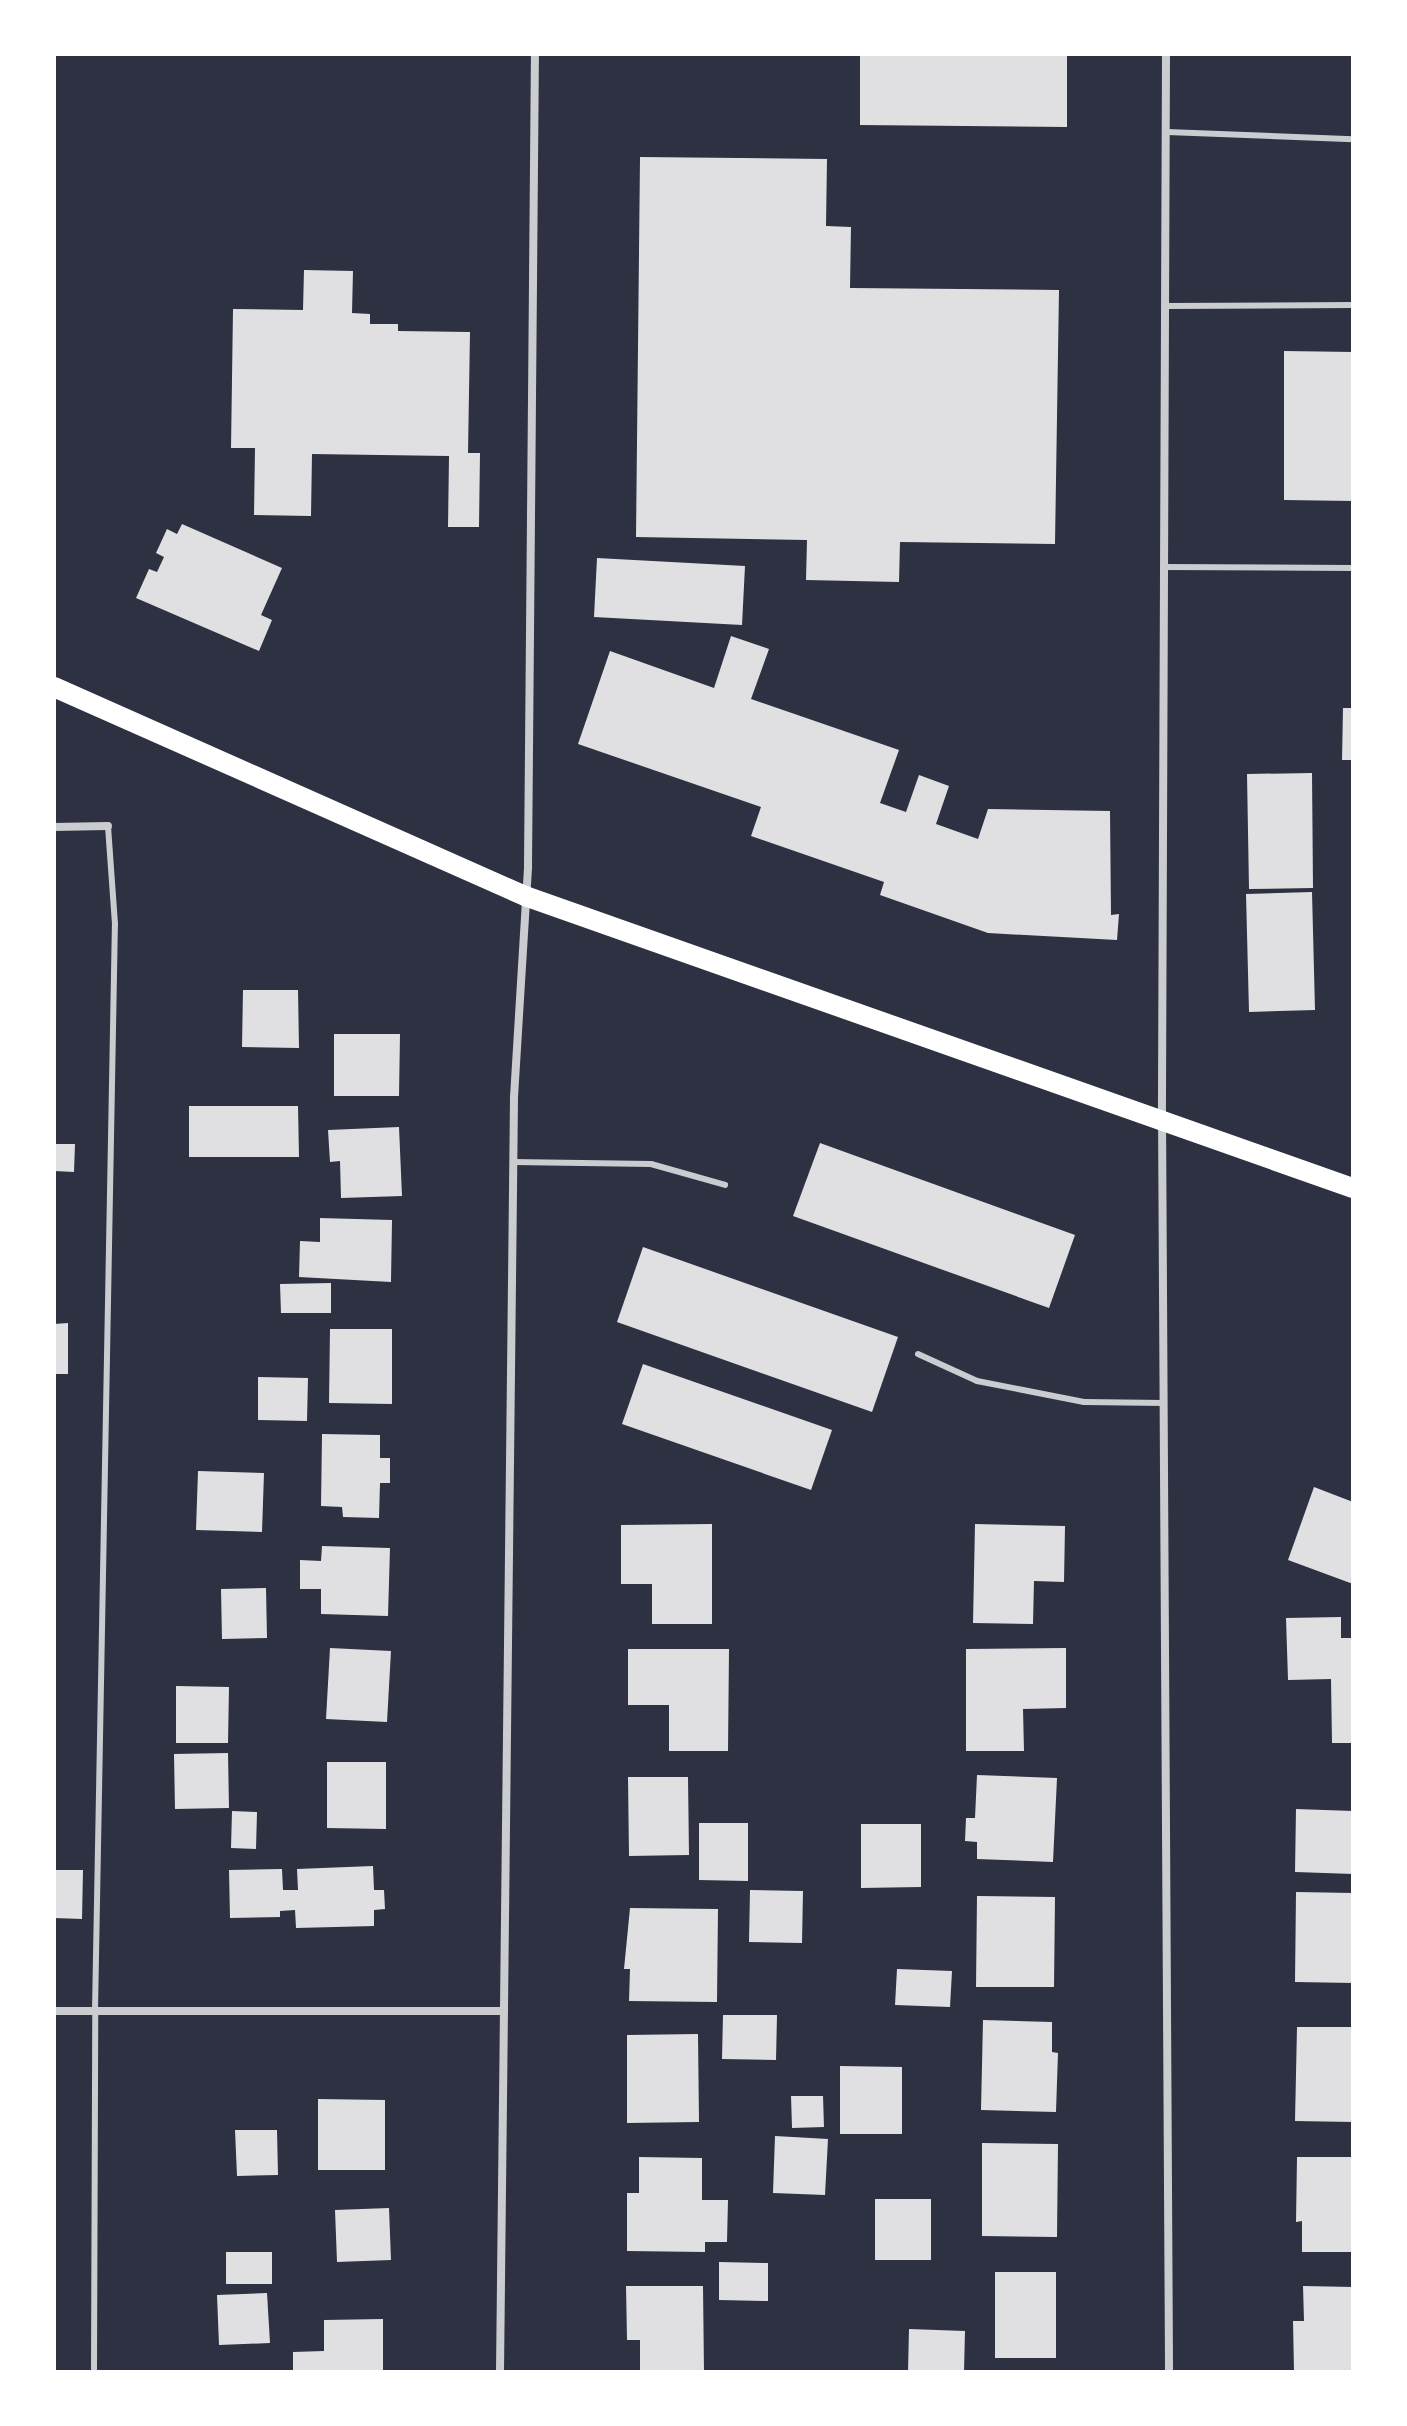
<!DOCTYPE html>
<style>
body{margin:0}
#map{position:relative;width:1407px;height:2426px;overflow:hidden;background:#2d3142;font-family:Ubuntu,sans-serif}
div>[style]{position:absolute}
.building>*{inset:0;background:#e0e0e3}
.service>*{height:6px;margin:-3px;padding:0 3px;transform-origin:3px;border-radius:3px;background:#caccd0}
.minor>*{height:8px;margin:-4px;padding:0 4px;transform-origin:4px;border-radius:4px;background:#caccd0}
.primary>*{height:20px;margin:-10px;padding:0 10px;transform-origin:10px;border-radius:10px;background:#fff}
span{translate:-50% -50%;white-space:nowrap;text-align:center;line-height:1.15;-webkit-text-stroke:8px #fff;paint-order:stroke}
.frame{position:absolute;inset:0;border:56px solid #fff;pointer-events:none}
</style>
<div id="map">
<div class="building">
<div style="clip-path:polygon(860px 54px,1067px 54px,1067px 127px,860px 125px)"></div>
<div style="clip-path:polygon(640px 157px,827px 159px,826px 226px,851px 227px,850px 288px,1059px 290px,1055px 544px,900px 542px,899px 582px,806px 580px,807px 540px,636px 537px)"></div>
<div style="clip-path:polygon(304px 270px,353px 271px,352px 313px,370px 314px,370px 324px,398px 324px,398px 331px,470px 332px,468px 453px,480px 453px,479px 527px,448px 527px,449px 456px,312px 454px,311px 516px,254px 515px,255px 448px,231px 448px,233px 309px,303px 310px)"></div>
<div style="clip-path:polygon(1284px 351px,1353px 352px,1353px 501px,1284px 500px)"></div>
<div style="clip-path:polygon(182px 524px,282px 568px,261px 615px,272px 620px,259px 651px,136px 598px,149px 569px,157px 572px,164px 557px,156px 553px,167px 529px,177px 534px)"></div>
<div style="clip-path:polygon(597px 558px,745px 566px,742px 625px,594px 617px)"></div>
<div style="clip-path:polygon(731px 636px,769px 649px,751px 699px,899px 750px,880px 803px,906px 812px,919px 775px,949px 786px,936px 824px,978px 839px,988px 809px,1110px 811px,1111px 915px,1119px 914px,1117px 940px,988px 933px,880px 895px,884px 882px,751px 836px,761px 807px,578px 744px,610px 651px,714px 688px)"></div>
<div style="clip-path:polygon(1343px 708px,1353px 708px,1353px 760px,1342px 760px)"></div>
<div style="clip-path:polygon(1312px 773px,1313px 888px,1249px 889px,1247px 774px)"></div>
<div style="clip-path:polygon(1312px 892px,1315px 1010px,1249px 1012px,1246px 894px)"></div>
<div style="clip-path:polygon(243px 990px,298px 990px,299px 1048px,242px 1047px)"></div>
<div style="clip-path:polygon(334px 1034px,400px 1034px,399px 1096px,334px 1096px)"></div>
<div style="clip-path:polygon(189px 1106px,298px 1106px,299px 1157px,189px 1157px)"></div>
<div style="clip-path:polygon(399px 1127px,402px 1196px,341px 1198px,340px 1161px,330px 1162px,328px 1130px)"></div>
<div style="clip-path:polygon(820px 1143px,1075px 1235px,1049px 1308px,793px 1216px)"></div>
<div style="clip-path:polygon(54px 1144px,75px 1144px,74px 1172px,54px 1171px)"></div>
<div style="clip-path:polygon(320px 1218px,392px 1220px,391px 1282px,299px 1277px,300px 1241px,320px 1242px)"></div>
<div style="clip-path:polygon(643px 1247px,898px 1337px,872px 1412px,617px 1322px)"></div>
<div style="clip-path:polygon(331px 1283px,331px 1313px,281px 1313px,280px 1284px)"></div>
<div style="clip-path:polygon(68px 1323px,68px 1374px,54px 1374px,54px 1324px)"></div>
<div style="clip-path:polygon(330px 1329px,392px 1329px,392px 1404px,329px 1403px)"></div>
<div style="clip-path:polygon(643px 1364px,832px 1430px,811px 1490px,622px 1424px)"></div>
<div style="clip-path:polygon(258px 1377px,308px 1378px,307px 1421px,258px 1420px)"></div>
<div style="clip-path:polygon(322px 1434px,380px 1435px,380px 1458px,390px 1458px,390px 1483px,380px 1483px,379px 1518px,343px 1517px,342px 1507px,321px 1506px)"></div>
<div style="clip-path:polygon(198px 1471px,264px 1473px,262px 1532px,196px 1530px)"></div>
<div style="clip-path:polygon(1314px 1487px,1353px 1502px,1353px 1584px,1288px 1560px)"></div>
<div style="clip-path:polygon(712px 1524px,712px 1624px,652px 1624px,652px 1584px,621px 1584px,621px 1525px)"></div>
<div style="clip-path:polygon(975px 1524px,1065px 1526px,1064px 1582px,1034px 1581px,1033px 1624px,973px 1623px)"></div>
<div style="clip-path:polygon(322px 1546px,390px 1548px,388px 1616px,321px 1614px,321px 1589px,300px 1589px,300px 1560px,321px 1561px)"></div>
<div style="clip-path:polygon(266px 1588px,267px 1638px,222px 1639px,221px 1589px)"></div>
<div style="clip-path:polygon(1341px 1617px,1341px 1638px,1353px 1638px,1353px 1743px,1332px 1743px,1331px 1679px,1288px 1680px,1286px 1618px)"></div>
<div style="clip-path:polygon(330px 1648px,391px 1651px,387px 1722px,326px 1719px)"></div>
<div style="clip-path:polygon(1066px 1648px,1066px 1708px,1023px 1709px,1024px 1751px,966px 1751px,966px 1649px)"></div>
<div style="clip-path:polygon(628px 1649px,729px 1649px,728px 1751px,669px 1751px,669px 1705px,628px 1705px)"></div>
<div style="clip-path:polygon(176px 1686px,229px 1687px,228px 1743px,176px 1743px)"></div>
<div style="clip-path:polygon(228px 1753px,229px 1808px,175px 1809px,174px 1754px)"></div>
<div style="clip-path:polygon(327px 1762px,386px 1762px,386px 1829px,327px 1828px)"></div>
<div style="clip-path:polygon(977px 1775px,1057px 1778px,1053px 1862px,977px 1859px,977px 1842px,965px 1841px,966px 1818px,975px 1818px)"></div>
<div style="clip-path:polygon(628px 1777px,688px 1777px,689px 1855px,629px 1856px)"></div>
<div style="clip-path:polygon(1296px 1809px,1353px 1811px,1353px 1874px,1295px 1872px)"></div>
<div style="clip-path:polygon(232px 1811px,257px 1812px,256px 1849px,231px 1848px)"></div>
<div style="clip-path:polygon(699px 1823px,748px 1823px,748px 1881px,699px 1880px)"></div>
<div style="clip-path:polygon(861px 1824px,921px 1824px,921px 1887px,861px 1888px)"></div>
<div style="clip-path:polygon(373px 1866px,374px 1890px,384px 1890px,385px 1909px,374px 1910px,374px 1926px,296px 1928px,295px 1910px,280px 1911px,280px 1917px,230px 1918px,229px 1870px,282px 1869px,283px 1890px,298px 1890px,297px 1869px)"></div>
<div style="clip-path:polygon(54px 1870px,83px 1870px,82px 1919px,54px 1918px)"></div>
<div style="clip-path:polygon(750px 1890px,803px 1891px,802px 1943px,749px 1942px)"></div>
<div style="clip-path:polygon(1296px 1892px,1353px 1893px,1353px 1983px,1295px 1982px)"></div>
<div style="clip-path:polygon(977px 1896px,1055px 1897px,1054px 1987px,976px 1987px)"></div>
<div style="clip-path:polygon(630px 1908px,718px 1909px,717px 2002px,629px 2001px,630px 1969px,624px 1969px)"></div>
<div style="clip-path:polygon(897px 1969px,952px 1971px,950px 2007px,895px 2005px)"></div>
<div style="clip-path:polygon(723px 2015px,777px 2015px,776px 2060px,722px 2059px)"></div>
<div style="clip-path:polygon(983px 2020px,1052px 2022px,1052px 2052px,1058px 2053px,1056px 2112px,981px 2110px)"></div>
<div style="clip-path:polygon(1297px 2027px,1353px 2027px,1353px 2122px,1295px 2121px)"></div>
<div style="clip-path:polygon(698px 2034px,699px 2122px,627px 2123px,627px 2035px)"></div>
<div style="clip-path:polygon(840px 2066px,902px 2067px,902px 2134px,840px 2134px)"></div>
<div style="clip-path:polygon(791px 2096px,823px 2096px,824px 2127px,792px 2128px)"></div>
<div style="clip-path:polygon(318px 2099px,385px 2100px,385px 2170px,318px 2170px)"></div>
<div style="clip-path:polygon(235px 2130px,277px 2130px,278px 2175px,237px 2176px)"></div>
<div style="clip-path:polygon(775px 2136px,828px 2139px,825px 2195px,773px 2193px)"></div>
<div style="clip-path:polygon(982px 2143px,1058px 2144px,1057px 2237px,982px 2236px)"></div>
<div style="clip-path:polygon(639px 2157px,702px 2158px,702px 2200px,728px 2200px,727px 2242px,705px 2242px,705px 2252px,627px 2251px,627px 2193px,639px 2193px)"></div>
<div style="clip-path:polygon(1297px 2157px,1353px 2157px,1353px 2252px,1302px 2252px,1302px 2221px,1296px 2222px)"></div>
<div style="clip-path:polygon(875px 2199px,931px 2199px,931px 2260px,875px 2260px)"></div>
<div style="clip-path:polygon(389px 2208px,391px 2260px,337px 2262px,335px 2210px)"></div>
<div style="clip-path:polygon(226px 2252px,272px 2252px,272px 2284px,226px 2284px)"></div>
<div style="clip-path:polygon(719px 2262px,768px 2263px,768px 2301px,719px 2300px)"></div>
<div style="clip-path:polygon(995px 2272px,1056px 2272px,1056px 2358px,995px 2358px)"></div>
<div style="clip-path:polygon(626px 2286px,703px 2286px,704px 2372px,640px 2372px,640px 2340px,627px 2340px)"></div>
<div style="clip-path:polygon(1303px 2286px,1353px 2287px,1353px 2372px,1294px 2372px,1293px 2321px,1304px 2321px)"></div>
<div style="clip-path:polygon(267px 2293px,270px 2343px,219px 2345px,217px 2295px)"></div>
<div style="clip-path:polygon(383px 2319px,383px 2372px,293px 2372px,293px 2352px,324px 2351px,324px 2320px)"></div>
<div style="clip-path:polygon(909px 2329px,965px 2331px,964px 2372px,908px 2372px)"></div>
</div>
<div class="service">
<div style="left:1167px;top:132px;width:186px;rotate:2.2deg"></div>
<div style="left:1166px;top:306px;width:187px;rotate:-0.3deg"></div>
<div style="left:1163px;top:567px;width:190px;rotate:0.3deg"></div>
<div style="left:513px;top:1162px;width:138px;rotate:0.8deg"></div>
<div style="left:651px;top:1164px;width:77px;rotate:15.8deg"></div>
<div style="left:918px;top:1354px;width:65px;rotate:24.6deg"></div>
<div style="left:977px;top:1381px;width:109px;rotate:11.1deg"></div>
<div style="left:1084px;top:1402px;width:80px;rotate:0.7deg"></div>
<div style="left:94px;top:2372px;width:361px;rotate:-89.8deg"></div>
<div style="left:95px;top:2011px;width:1087px;rotate:-88.95deg"></div>
<div style="left:115px;top:924px;width:98px;rotate:-94.1deg"></div>
</div>
<div class="minor">
<div style="left:1166px;top:54px;width:1058px;rotate:90.22deg"></div>
<div style="left:1162px;top:1112px;width:1260px;rotate:89.68deg"></div>
<div style="left:54px;top:827px;width:54px;rotate:-1.1deg"></div>
<div style="left:54px;top:2011px;width:450px"></div>
<div style="left:500px;top:2372px;width:1275px;rotate:-89.37deg"></div>
<div style="left:514px;top:1097px;width:231px;rotate:-86.5deg"></div>
<div style="left:528px;top:866px;width:812px;rotate:-89.51deg"></div>
</div>
<div class="primary">
<div style="left:54px;top:687px;width:515px;rotate:23.93deg"></div>
<div style="left:525px;top:896px;width:878px;rotate:19.43deg"></div>
</div>
<div class="frame"></div>
</div>
